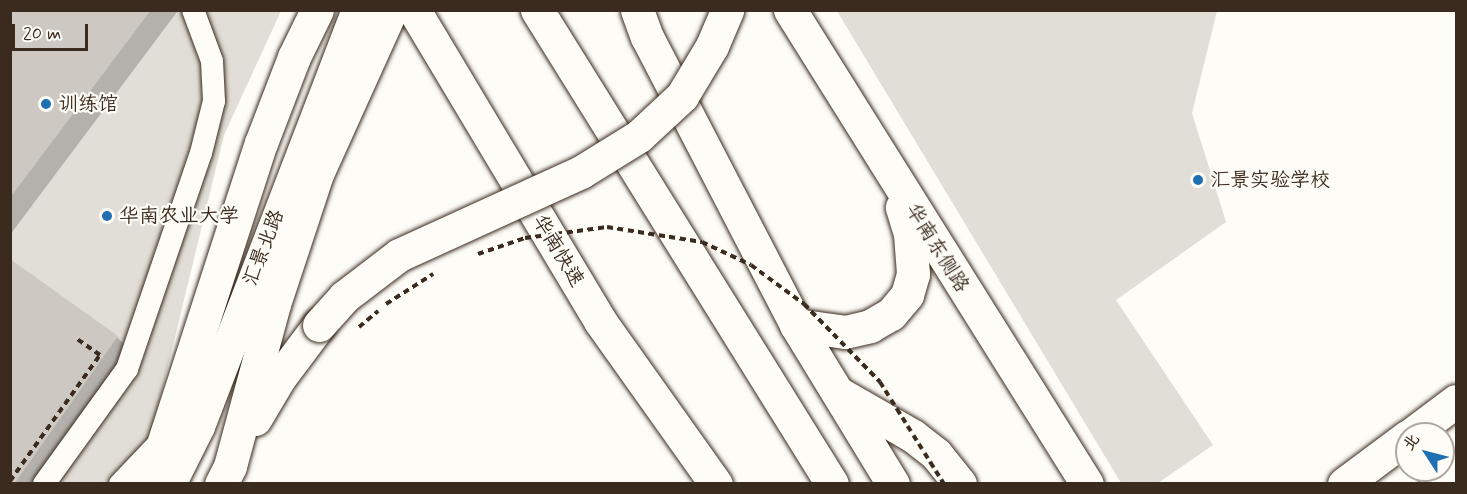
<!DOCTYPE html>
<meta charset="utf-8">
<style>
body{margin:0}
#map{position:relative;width:1467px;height:494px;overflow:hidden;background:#fdfcf7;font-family:Mynerve,"LXGW WenKai TC",sans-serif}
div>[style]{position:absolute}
.green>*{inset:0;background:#e1ded7}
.shadow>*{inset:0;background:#0003}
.building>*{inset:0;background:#cdc8c2}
.path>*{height:4px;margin-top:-2px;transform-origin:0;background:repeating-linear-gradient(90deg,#3b2a1e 0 6px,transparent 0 10.5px)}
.roads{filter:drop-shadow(0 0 2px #3b2a1e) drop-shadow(0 0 2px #3b2a1e)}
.street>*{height:22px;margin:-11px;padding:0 11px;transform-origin:11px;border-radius:11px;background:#fdfcf7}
.secondary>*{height:33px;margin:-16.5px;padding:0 16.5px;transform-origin:16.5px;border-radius:16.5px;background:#fdfcf7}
.highway>*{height:33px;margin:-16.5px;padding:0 16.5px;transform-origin:16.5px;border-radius:16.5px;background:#fdfcf7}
.path-bridge>*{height:4px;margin-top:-2px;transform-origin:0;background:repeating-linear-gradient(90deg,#3b2a1e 0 6px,transparent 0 10.5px)}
.bridges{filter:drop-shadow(0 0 2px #3b2a1e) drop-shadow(0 0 2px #3b2a1e)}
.secondary-bridge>*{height:33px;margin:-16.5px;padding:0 16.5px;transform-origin:16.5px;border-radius:16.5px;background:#fdfcf7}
.dots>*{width:16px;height:16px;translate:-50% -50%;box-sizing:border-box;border:3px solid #fdfcf7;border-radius:50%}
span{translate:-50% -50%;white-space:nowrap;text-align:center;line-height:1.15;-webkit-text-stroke:4.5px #fdfcf7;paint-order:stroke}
.poi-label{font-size:20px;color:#3b2a1e}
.left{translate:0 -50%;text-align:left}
.street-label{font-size:20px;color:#3b2a1e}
.frame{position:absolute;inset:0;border:12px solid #3b2a1e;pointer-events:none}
.north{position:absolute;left:1395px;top:422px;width:60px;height:60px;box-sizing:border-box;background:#fdfcf7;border:2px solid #afa8a0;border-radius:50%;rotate:306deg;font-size:16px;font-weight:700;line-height:24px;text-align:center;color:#3b2a1e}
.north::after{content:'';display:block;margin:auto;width:21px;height:27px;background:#1f6fb2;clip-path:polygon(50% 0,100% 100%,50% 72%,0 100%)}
.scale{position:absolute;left:12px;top:24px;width:76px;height:27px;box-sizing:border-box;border:3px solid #3b2a1e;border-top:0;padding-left:8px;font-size:18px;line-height:21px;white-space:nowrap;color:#3b2a1e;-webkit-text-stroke:4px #fdfcf7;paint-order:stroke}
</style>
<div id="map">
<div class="green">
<div style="clip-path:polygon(10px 11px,281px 11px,224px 135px,152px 432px,134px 483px,11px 483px)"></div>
<div style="clip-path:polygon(837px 11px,1217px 11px,1192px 113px,1226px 222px,1116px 300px,1213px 445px,1158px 483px,1121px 483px)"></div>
</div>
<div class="shadow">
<div style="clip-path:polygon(10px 10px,177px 12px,10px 235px)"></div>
<div style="clip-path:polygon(10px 261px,117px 337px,133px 353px,42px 484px,10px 484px)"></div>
</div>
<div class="building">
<div style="clip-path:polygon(10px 10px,151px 10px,10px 198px)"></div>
<div style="clip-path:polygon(10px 259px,118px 336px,15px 483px,10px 483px)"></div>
</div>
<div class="path">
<div style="left:10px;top:481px;width:155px;rotate:-54.5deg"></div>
<div style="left:100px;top:355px;width:29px;rotate:-145deg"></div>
</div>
<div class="roads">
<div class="street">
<div style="left:44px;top:484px;width:142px;rotate:-54.2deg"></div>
<div style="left:127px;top:369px;width:228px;rotate:-71.1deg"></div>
<div style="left:201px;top:153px;width:54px;rotate:-76deg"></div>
<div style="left:214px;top:101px;width:40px;rotate:-92.9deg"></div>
<div style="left:212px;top:61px;width:54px;rotate:-110.4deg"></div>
<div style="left:120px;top:484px;width:58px;rotate:-46.4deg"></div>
</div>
<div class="secondary">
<div style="left:637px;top:10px;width:29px;rotate:70deg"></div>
<div style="left:647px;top:37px;width:324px;rotate:62.6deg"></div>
<div style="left:796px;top:325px;width:186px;rotate:58.6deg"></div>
<div style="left:790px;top:10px;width:559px;rotate:57.93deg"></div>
<div style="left:796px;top:325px;width:49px;rotate:8.1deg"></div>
<div style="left:845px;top:332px;width:26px;rotate:-13deg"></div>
<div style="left:870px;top:326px;width:24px;rotate:-30deg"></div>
<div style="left:891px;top:314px;width:25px;rotate:-50deg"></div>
<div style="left:907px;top:295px;width:22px;rotate:-74deg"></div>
<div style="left:913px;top:274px;width:40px;rotate:-94.3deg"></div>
<div style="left:910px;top:234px;width:28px;rotate:-107deg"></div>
<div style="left:840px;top:394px;width:84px;rotate:29.9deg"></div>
<div style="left:913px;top:436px;width:29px;rotate:38deg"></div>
<div style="left:936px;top:454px;width:38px;rotate:51deg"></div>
<div style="left:255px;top:419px;width:49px;rotate:-59.2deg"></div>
<div style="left:280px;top:377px;width:65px;rotate:-53.1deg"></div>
<div style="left:1412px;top:434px;width:55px;rotate:-36.9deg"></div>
<div style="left:150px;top:484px;width:359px;rotate:-72deg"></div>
<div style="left:261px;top:143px;width:92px;rotate:-69deg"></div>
<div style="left:294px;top:57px;width:52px;rotate:-63.9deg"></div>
<div style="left:169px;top:484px;width:65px;rotate:-63.4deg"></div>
<div style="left:198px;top:426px;width:446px;rotate:-69deg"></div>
<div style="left:221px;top:484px;width:20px;rotate:-63deg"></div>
<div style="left:230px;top:466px;width:168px;rotate:-74.8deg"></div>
<div style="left:274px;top:304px;width:137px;rotate:-71.7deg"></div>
<div style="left:317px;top:174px;width:180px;rotate:-65.7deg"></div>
<div style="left:1344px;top:484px;width:79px;rotate:-36.7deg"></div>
<div style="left:1436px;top:484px;width:26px;rotate:-39deg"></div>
</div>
<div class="highway">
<div style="left:414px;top:10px;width:362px;rotate:59.1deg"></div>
<div style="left:600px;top:321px;width:200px;rotate:54.6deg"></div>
<div style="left:537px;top:10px;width:558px;rotate:58.1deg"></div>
</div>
</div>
<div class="path-bridge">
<div style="left:478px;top:254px;width:50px;rotate:-18.8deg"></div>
<div style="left:525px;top:238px;width:83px;rotate:-7.6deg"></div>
<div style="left:607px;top:227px;width:96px;rotate:9deg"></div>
<div style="left:702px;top:242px;width:54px;rotate:25.1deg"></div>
<div style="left:751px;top:265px;width:66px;rotate:36.3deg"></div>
<div style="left:804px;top:304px;width:109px;rotate:45.7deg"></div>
<div style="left:880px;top:382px;width:120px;rotate:57.9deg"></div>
<div style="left:386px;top:304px;width:56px;rotate:-32.6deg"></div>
<div style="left:359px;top:327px;width:25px;rotate:-40deg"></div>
</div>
<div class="bridges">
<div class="secondary-bridge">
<div style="left:319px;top:325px;width:38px;rotate:-48deg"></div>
<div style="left:344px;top:297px;width:69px;rotate:-37.4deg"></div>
<div style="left:399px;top:255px;width:200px;rotate:-24.5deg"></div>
<div style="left:581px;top:172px;width:68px;rotate:-31.8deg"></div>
<div style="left:639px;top:136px;width:59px;rotate:-42.9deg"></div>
<div style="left:682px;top:96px;width:58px;rotate:-59deg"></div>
<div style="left:712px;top:46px;width:39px;rotate:-67deg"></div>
</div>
</div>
<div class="dots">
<div style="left:46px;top:104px;background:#1f6fb2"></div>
<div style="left:1198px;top:180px;background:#1f6fb2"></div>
<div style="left:107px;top:216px;background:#1f6fb2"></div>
</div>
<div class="poi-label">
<span class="left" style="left:58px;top:104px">训练馆</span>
<span class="left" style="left:1210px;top:180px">汇景实验学校</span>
<span class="left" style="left:119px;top:216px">华南农业大学</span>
</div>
<div class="street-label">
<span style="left:264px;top:248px;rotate:-69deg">汇景北路</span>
<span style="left:937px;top:248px;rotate:58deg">华南东侧路</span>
<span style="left:558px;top:251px;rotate:59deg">华南快速</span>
</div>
<div class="frame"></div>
<div class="north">北</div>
<div class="scale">20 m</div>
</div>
